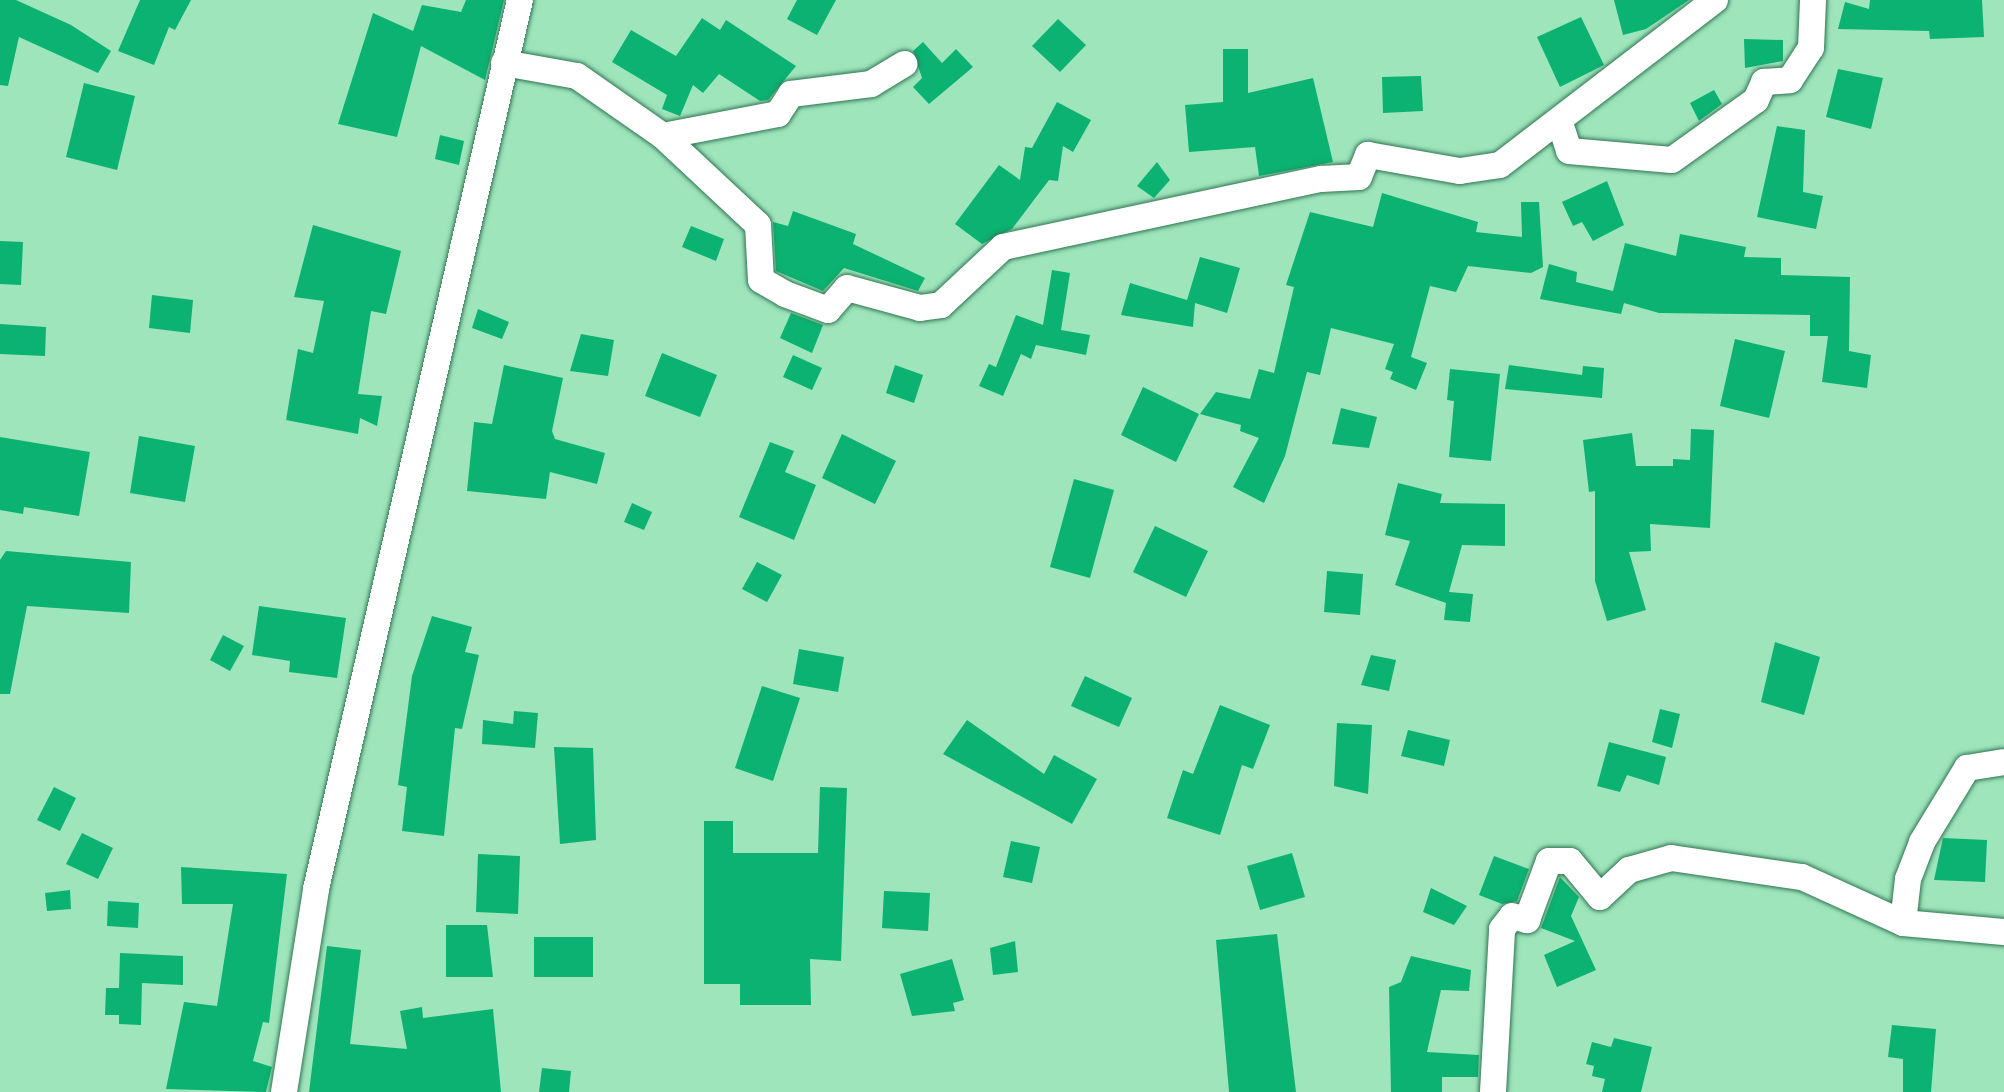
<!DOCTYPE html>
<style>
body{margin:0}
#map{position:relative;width:2004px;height:1092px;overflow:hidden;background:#9ee5bc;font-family:Mulish,sans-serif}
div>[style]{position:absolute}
.building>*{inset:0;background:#0bb272}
.roads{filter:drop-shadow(0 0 2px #307652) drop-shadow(0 0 2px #307652)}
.street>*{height:26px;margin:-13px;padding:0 13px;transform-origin:13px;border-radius:13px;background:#fff}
span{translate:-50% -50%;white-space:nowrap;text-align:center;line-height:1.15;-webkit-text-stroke:7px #9ee5bc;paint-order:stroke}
</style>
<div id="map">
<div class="building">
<div style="clip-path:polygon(0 0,16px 0,71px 25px,111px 51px,98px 73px,19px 37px,8px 86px,0 85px)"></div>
<div style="clip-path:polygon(140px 0,191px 0,175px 30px,169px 27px,154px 65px,118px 51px)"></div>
<div style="clip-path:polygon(466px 0,504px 0,485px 80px,421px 46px,397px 137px,338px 124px,373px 13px,413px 31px,422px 5px,461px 12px)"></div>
<div style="clip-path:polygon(797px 0,836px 0,817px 35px,787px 19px)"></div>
<div style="clip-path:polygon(1614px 0,1689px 0,1646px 29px,1623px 35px)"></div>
<div style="clip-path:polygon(1870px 0,1982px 0,1984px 37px,1930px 39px,1929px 31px,1838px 29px,1845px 2px,1869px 9px)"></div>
<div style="clip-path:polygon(1581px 17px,1604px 65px,1560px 87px,1537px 37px)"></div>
<div style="clip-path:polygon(702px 18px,720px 30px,726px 20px,796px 66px,768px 100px,760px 101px,719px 74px,703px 93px,693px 85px,680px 116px,662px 109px,667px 95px,612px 62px,631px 30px,676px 56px)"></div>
<div style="clip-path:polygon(1058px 19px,1086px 45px,1060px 72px,1032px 46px)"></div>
<div style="clip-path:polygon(1744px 39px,1783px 40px,1783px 61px,1745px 68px)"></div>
<div style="clip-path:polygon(923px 42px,942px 63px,956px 49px,973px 67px,929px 104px,913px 87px,922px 78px,913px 51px)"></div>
<div style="clip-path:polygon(1223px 49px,1248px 49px,1248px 93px,1313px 78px,1333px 162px,1259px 176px,1255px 147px,1189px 152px,1185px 105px,1223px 102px)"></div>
<div style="clip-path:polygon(1838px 69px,1883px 78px,1871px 129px,1826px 117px)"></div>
<div style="clip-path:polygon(1421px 76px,1423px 111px,1383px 113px,1382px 77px)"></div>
<div style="clip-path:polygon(84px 83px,135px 96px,117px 170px,66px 157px)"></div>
<div style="clip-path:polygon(1714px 90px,1722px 104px,1699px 121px,1690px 103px)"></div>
<div style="clip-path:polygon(1057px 102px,1091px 120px,1073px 152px,1063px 146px,1058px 181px,1049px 180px,1012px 229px,982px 244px,955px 224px,999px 165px,1020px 180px,1025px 147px,1032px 148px)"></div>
<div style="clip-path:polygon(1777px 126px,1805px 130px,1803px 192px,1823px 196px,1816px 229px,1757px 217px)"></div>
<div style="clip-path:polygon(440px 135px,464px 141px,459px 165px,435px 159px)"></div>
<div style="clip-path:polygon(1157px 162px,1170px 180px,1154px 198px,1137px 186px)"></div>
<div style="clip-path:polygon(1607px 181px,1624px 225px,1593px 241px,1582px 222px,1573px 226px,1562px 202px)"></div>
<div style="clip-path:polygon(1382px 193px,1478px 222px,1476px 232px,1522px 237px,1521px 202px,1539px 202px,1543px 267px,1531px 273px,1468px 266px,1456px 292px,1430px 286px,1411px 357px,1427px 363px,1416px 390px,1390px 379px,1393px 372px,1385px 369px,1394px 344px,1331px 328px,1320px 375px,1307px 372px,1285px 456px,1264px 503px,1233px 487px,1259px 438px,1240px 431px,1241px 425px,1200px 414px,1216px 392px,1250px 399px,1259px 369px,1274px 373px,1294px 287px,1286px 285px,1310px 212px,1373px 227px)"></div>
<div style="clip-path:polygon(793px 211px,856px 234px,853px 244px,925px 278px,918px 291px,844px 268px,823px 291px,776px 271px,773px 222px,788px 226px)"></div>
<div style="clip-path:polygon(313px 225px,401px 251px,386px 314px,371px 311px,358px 394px,382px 396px,377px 426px,360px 418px,358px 434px,286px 420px,298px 349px,313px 353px,324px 301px,294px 297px)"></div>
<div style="clip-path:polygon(691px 226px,724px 239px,716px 261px,682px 247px)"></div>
<div style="clip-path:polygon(1680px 234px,1746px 247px,1744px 257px,1781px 258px,1781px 275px,1850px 277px,1849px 351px,1871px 355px,1867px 388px,1822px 382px,1828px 336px,1810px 336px,1810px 315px,1659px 313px,1624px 303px,1621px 314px,1540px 299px,1549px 264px,1577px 272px,1576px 282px,1613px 291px,1625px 243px,1676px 256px)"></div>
<div style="clip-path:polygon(0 241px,23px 242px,21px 285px,0 284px)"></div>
<div style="clip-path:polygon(1200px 257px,1240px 268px,1227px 313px,1195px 303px,1193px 327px,1121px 315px,1130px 283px,1187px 300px)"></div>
<div style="clip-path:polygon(1052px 270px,1070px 273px,1061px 330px,1090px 335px,1086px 355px,1036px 345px,1031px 359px,1021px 354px,1003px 396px,979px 386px,989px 364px,996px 367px,1016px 315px,1043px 325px)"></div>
<div style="clip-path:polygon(152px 295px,193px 300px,190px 333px,149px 328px)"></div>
<div style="clip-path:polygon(478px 309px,509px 322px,502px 339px,472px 328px)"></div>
<div style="clip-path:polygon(791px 313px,823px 325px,812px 353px,780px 338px)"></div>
<div style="clip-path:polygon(0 324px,46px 327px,45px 356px,0 354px)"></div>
<div style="clip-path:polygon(581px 334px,614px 340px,608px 376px,570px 371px)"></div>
<div style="clip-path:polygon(1735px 339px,1785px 351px,1769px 418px,1720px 406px)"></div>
<div style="clip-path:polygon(662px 353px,717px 375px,700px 417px,645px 396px)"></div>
<div style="clip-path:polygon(793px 355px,822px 368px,812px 390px,783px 377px)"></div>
<div style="clip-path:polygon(504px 365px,563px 378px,552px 431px,555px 439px,605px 453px,597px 484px,550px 472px,546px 499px,467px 491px,474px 422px,492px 424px)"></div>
<div style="clip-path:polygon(895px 365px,923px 375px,914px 403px,886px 393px)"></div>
<div style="clip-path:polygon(1509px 365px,1582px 375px,1583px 366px,1604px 368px,1602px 398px,1505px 389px)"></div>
<div style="clip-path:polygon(1450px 369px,1500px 374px,1491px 461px,1449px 457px,1454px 401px,1447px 400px)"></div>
<div style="clip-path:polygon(1143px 387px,1199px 414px,1176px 462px,1121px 435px)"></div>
<div style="clip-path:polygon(1341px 408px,1377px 417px,1369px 448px,1332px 444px)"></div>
<div style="clip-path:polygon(1691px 429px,1714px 430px,1710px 528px,1650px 524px,1651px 551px,1629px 552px,1646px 610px,1607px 621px,1595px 581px,1595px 491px,1589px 492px,1583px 440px,1632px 433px,1636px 466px,1673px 466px,1673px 459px,1690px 460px)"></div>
<div style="clip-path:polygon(842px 434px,896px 461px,875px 504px,822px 478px)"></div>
<div style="clip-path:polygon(139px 436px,195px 446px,185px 502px,130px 493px)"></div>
<div style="clip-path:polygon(0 437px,90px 452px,79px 516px,24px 507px,23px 514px,0 510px)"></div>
<div style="clip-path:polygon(770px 442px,794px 451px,785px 472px,816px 485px,794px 540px,739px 517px)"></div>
<div style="clip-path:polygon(1074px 479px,1114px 490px,1090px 578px,1050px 567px)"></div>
<div style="clip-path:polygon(1398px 483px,1442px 494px,1440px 503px,1505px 504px,1505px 546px,1462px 545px,1449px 592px,1473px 594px,1470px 622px,1444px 620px,1446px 603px,1395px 585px,1410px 541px,1385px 535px)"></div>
<div style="clip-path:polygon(632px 503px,652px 512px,644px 530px,624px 522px)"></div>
<div style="clip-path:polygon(1155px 526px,1208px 551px,1186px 597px,1133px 572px)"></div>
<div style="clip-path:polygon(6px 551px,131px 562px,129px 613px,27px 606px,10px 694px,0 694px,0 560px)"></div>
<div style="clip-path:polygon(757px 562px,782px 575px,767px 602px,742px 589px)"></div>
<div style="clip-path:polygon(1327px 571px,1363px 574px,1360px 615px,1324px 612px)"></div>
<div style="clip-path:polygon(259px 606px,346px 618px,337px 678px,289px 672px,290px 661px,252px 655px)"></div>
<div style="clip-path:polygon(432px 616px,472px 627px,465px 652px,479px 655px,462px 729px,455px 728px,444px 836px,402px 831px,407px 787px,398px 785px,412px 676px)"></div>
<div style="clip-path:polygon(223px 635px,244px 646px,230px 671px,210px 660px)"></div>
<div style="clip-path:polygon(1775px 642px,1820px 657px,1804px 715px,1761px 702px)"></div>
<div style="clip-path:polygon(799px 649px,844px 657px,838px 692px,793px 684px)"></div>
<div style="clip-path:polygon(1371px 655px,1396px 660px,1389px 691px,1361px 685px)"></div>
<div style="clip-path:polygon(1085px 676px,1132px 698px,1119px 727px,1071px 706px)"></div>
<div style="clip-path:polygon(762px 686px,800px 698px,773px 781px,735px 768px)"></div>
<div style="clip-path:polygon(1220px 705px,1270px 725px,1253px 769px,1242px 765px,1220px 835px,1167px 818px,1183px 770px,1193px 774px)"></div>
<div style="clip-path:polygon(1660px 709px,1680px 714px,1672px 748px,1652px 742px)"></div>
<div style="clip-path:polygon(514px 711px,538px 713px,535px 748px,482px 744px,483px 720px,513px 724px)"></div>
<div style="clip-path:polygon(967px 720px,1044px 774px,1054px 755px,1097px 779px,1072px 824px,943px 754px)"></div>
<div style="clip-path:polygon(1337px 723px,1372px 725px,1368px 794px,1334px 786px)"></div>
<div style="clip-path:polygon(1408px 730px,1450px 740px,1444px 766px,1401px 756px)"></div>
<div style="clip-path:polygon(1609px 742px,1666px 757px,1659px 785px,1627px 775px,1620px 792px,1597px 786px)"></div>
<div style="clip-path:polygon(554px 747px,593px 748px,596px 840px,560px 844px)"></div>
<div style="clip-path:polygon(54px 787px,76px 798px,60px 831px,37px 820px)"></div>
<div style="clip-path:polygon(820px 787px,847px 788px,841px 961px,810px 959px,811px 1005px,740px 1005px,740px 984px,704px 984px,704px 821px,733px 821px,733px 853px,818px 853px)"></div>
<div style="clip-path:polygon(82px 833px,113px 848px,98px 879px,66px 864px)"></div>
<div style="clip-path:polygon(1943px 838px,1987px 840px,1985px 882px,1934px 880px)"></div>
<div style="clip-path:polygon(1011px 841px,1040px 847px,1032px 883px,1003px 877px)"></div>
<div style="clip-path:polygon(1292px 853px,1305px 897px,1260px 910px,1247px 866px)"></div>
<div style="clip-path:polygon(478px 854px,520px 856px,518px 914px,476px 912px)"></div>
<div style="clip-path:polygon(1494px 856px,1529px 869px,1517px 901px,1502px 904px,1479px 895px)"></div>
<div style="clip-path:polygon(181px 867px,287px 874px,269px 1023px,263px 1022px,253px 1061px,272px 1067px,266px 1092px,166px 1089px,184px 1002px,217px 1006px,233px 904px,182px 904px)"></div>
<div style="clip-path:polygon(1560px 877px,1579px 897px,1571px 916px,1596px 970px,1557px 987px,1544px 955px,1575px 941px,1541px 928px)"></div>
<div style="clip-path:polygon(1431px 888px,1467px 906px,1454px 925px,1423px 912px)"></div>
<div style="clip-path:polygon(70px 890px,71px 909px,47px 911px,45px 893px)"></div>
<div style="clip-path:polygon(884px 891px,930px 893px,928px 931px,882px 928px)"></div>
<div style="clip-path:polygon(108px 901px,139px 903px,138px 928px,107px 926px)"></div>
<div style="clip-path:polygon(446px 925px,487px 925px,493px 977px,446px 977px)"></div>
<div style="clip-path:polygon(1277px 934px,1296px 1092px,1229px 1092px,1216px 940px)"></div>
<div style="clip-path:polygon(534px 937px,593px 937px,593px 977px,534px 977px)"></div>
<div style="clip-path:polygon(1015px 941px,1018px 972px,993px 975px,990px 948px)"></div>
<div style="clip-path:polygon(327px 946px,361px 950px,350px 1044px,407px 1049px,400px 1011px,422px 1007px,423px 1018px,493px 1009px,501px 1092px,309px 1092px)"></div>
<div style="clip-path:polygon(120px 953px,183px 956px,183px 985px,142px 983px,141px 1025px,119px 1024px,119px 1015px,105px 1015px,106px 988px,119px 988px)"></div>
<div style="clip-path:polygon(1411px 956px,1471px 970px,1469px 991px,1441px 990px,1427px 1052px,1479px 1055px,1478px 1077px,1442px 1077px,1442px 1092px,1391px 1092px,1389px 987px,1401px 982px)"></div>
<div style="clip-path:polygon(952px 959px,964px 1000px,953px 1003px,955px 1011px,912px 1016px,900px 974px)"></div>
<div style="clip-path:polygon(1892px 1025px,1936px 1029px,1931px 1092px,1903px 1092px,1903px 1059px,1888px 1057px)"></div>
<div style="clip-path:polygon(1614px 1038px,1652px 1047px,1641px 1092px,1602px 1092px,1605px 1079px,1592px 1076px,1594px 1066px,1586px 1064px,1592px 1042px,1611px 1047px)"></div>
<div style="clip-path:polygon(542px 1068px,571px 1071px,569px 1092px,539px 1092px)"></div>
</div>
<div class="roads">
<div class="street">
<div style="left:504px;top:63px;width:74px;rotate:10.1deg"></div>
<div style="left:577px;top:76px;width:105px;rotate:34.9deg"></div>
<div style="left:663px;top:136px;width:130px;rotate:43.1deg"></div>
<div style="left:758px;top:225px;width:55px;rotate:86.9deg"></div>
<div style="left:761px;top:280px;width:28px;rotate:30deg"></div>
<div style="left:785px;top:294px;width:46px;rotate:20.4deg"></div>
<div style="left:828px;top:310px;width:29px;rotate:-49deg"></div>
<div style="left:847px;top:288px;width:76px;rotate:15.3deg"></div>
<div style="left:920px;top:308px;width:21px;rotate:-8deg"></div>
<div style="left:941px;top:305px;width:85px;rotate:-43.1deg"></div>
<div style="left:1003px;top:247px;width:325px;rotate:-12.1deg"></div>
<div style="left:1321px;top:179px;width:38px;rotate:-3deg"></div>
<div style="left:1359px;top:177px;width:24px;rotate:-68deg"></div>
<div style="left:1368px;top:155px;width:93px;rotate:9.9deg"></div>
<div style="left:1460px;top:171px;width:40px;rotate:-8.5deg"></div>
<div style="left:1500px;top:165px;width:271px;rotate:-37.5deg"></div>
<div style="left:1560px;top:123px;width:29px;rotate:72deg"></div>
<div style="left:1569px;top:151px;width:103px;rotate:5deg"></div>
<div style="left:1672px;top:160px;width:103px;rotate:-35.5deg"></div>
<div style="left:1756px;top:100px;width:20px;rotate:-66deg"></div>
<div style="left:1764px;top:82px;width:26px;rotate:-4deg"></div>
<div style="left:1790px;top:80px;width:38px;rotate:-57deg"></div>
<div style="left:1811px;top:48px;width:48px;rotate:-87.6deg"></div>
<div style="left:663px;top:136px;width:117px;rotate:-10.8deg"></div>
<div style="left:778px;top:114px;width:24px;rotate:-57deg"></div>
<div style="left:791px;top:94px;width:81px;rotate:-7.1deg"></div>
<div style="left:871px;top:84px;width:39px;rotate:-31deg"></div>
<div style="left:1903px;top:923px;width:44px;rotate:-83.5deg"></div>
<div style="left:1908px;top:879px;width:40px;rotate:-69deg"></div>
<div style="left:1922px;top:842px;width:87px;rotate:-58.7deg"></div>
<div style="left:1967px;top:768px;width:37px;rotate:-9deg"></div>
<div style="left:284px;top:1092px;width:206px;rotate:-81deg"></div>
<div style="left:316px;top:889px;width:912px;rotate:-77.08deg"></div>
<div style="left:1493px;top:1092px;width:163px;rotate:-86.8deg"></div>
<div style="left:1502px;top:929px;width:16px;rotate:-52deg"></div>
<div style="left:1512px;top:916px;width:16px;rotate:15deg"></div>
<div style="left:1527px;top:920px;width:63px;rotate:-69.6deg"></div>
<div style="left:1549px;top:861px;width:21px"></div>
<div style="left:1570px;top:861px;width:47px;rotate:50.2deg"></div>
<div style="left:1600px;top:897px;width:40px;rotate:-43deg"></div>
<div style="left:1629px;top:870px;width:44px;rotate:-15.9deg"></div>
<div style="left:1671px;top:858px;width:132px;rotate:8.3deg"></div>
<div style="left:1802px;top:877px;width:111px;rotate:24.5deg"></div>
<div style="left:1903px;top:923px;width:101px;rotate:5.1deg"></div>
</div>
</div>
</div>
